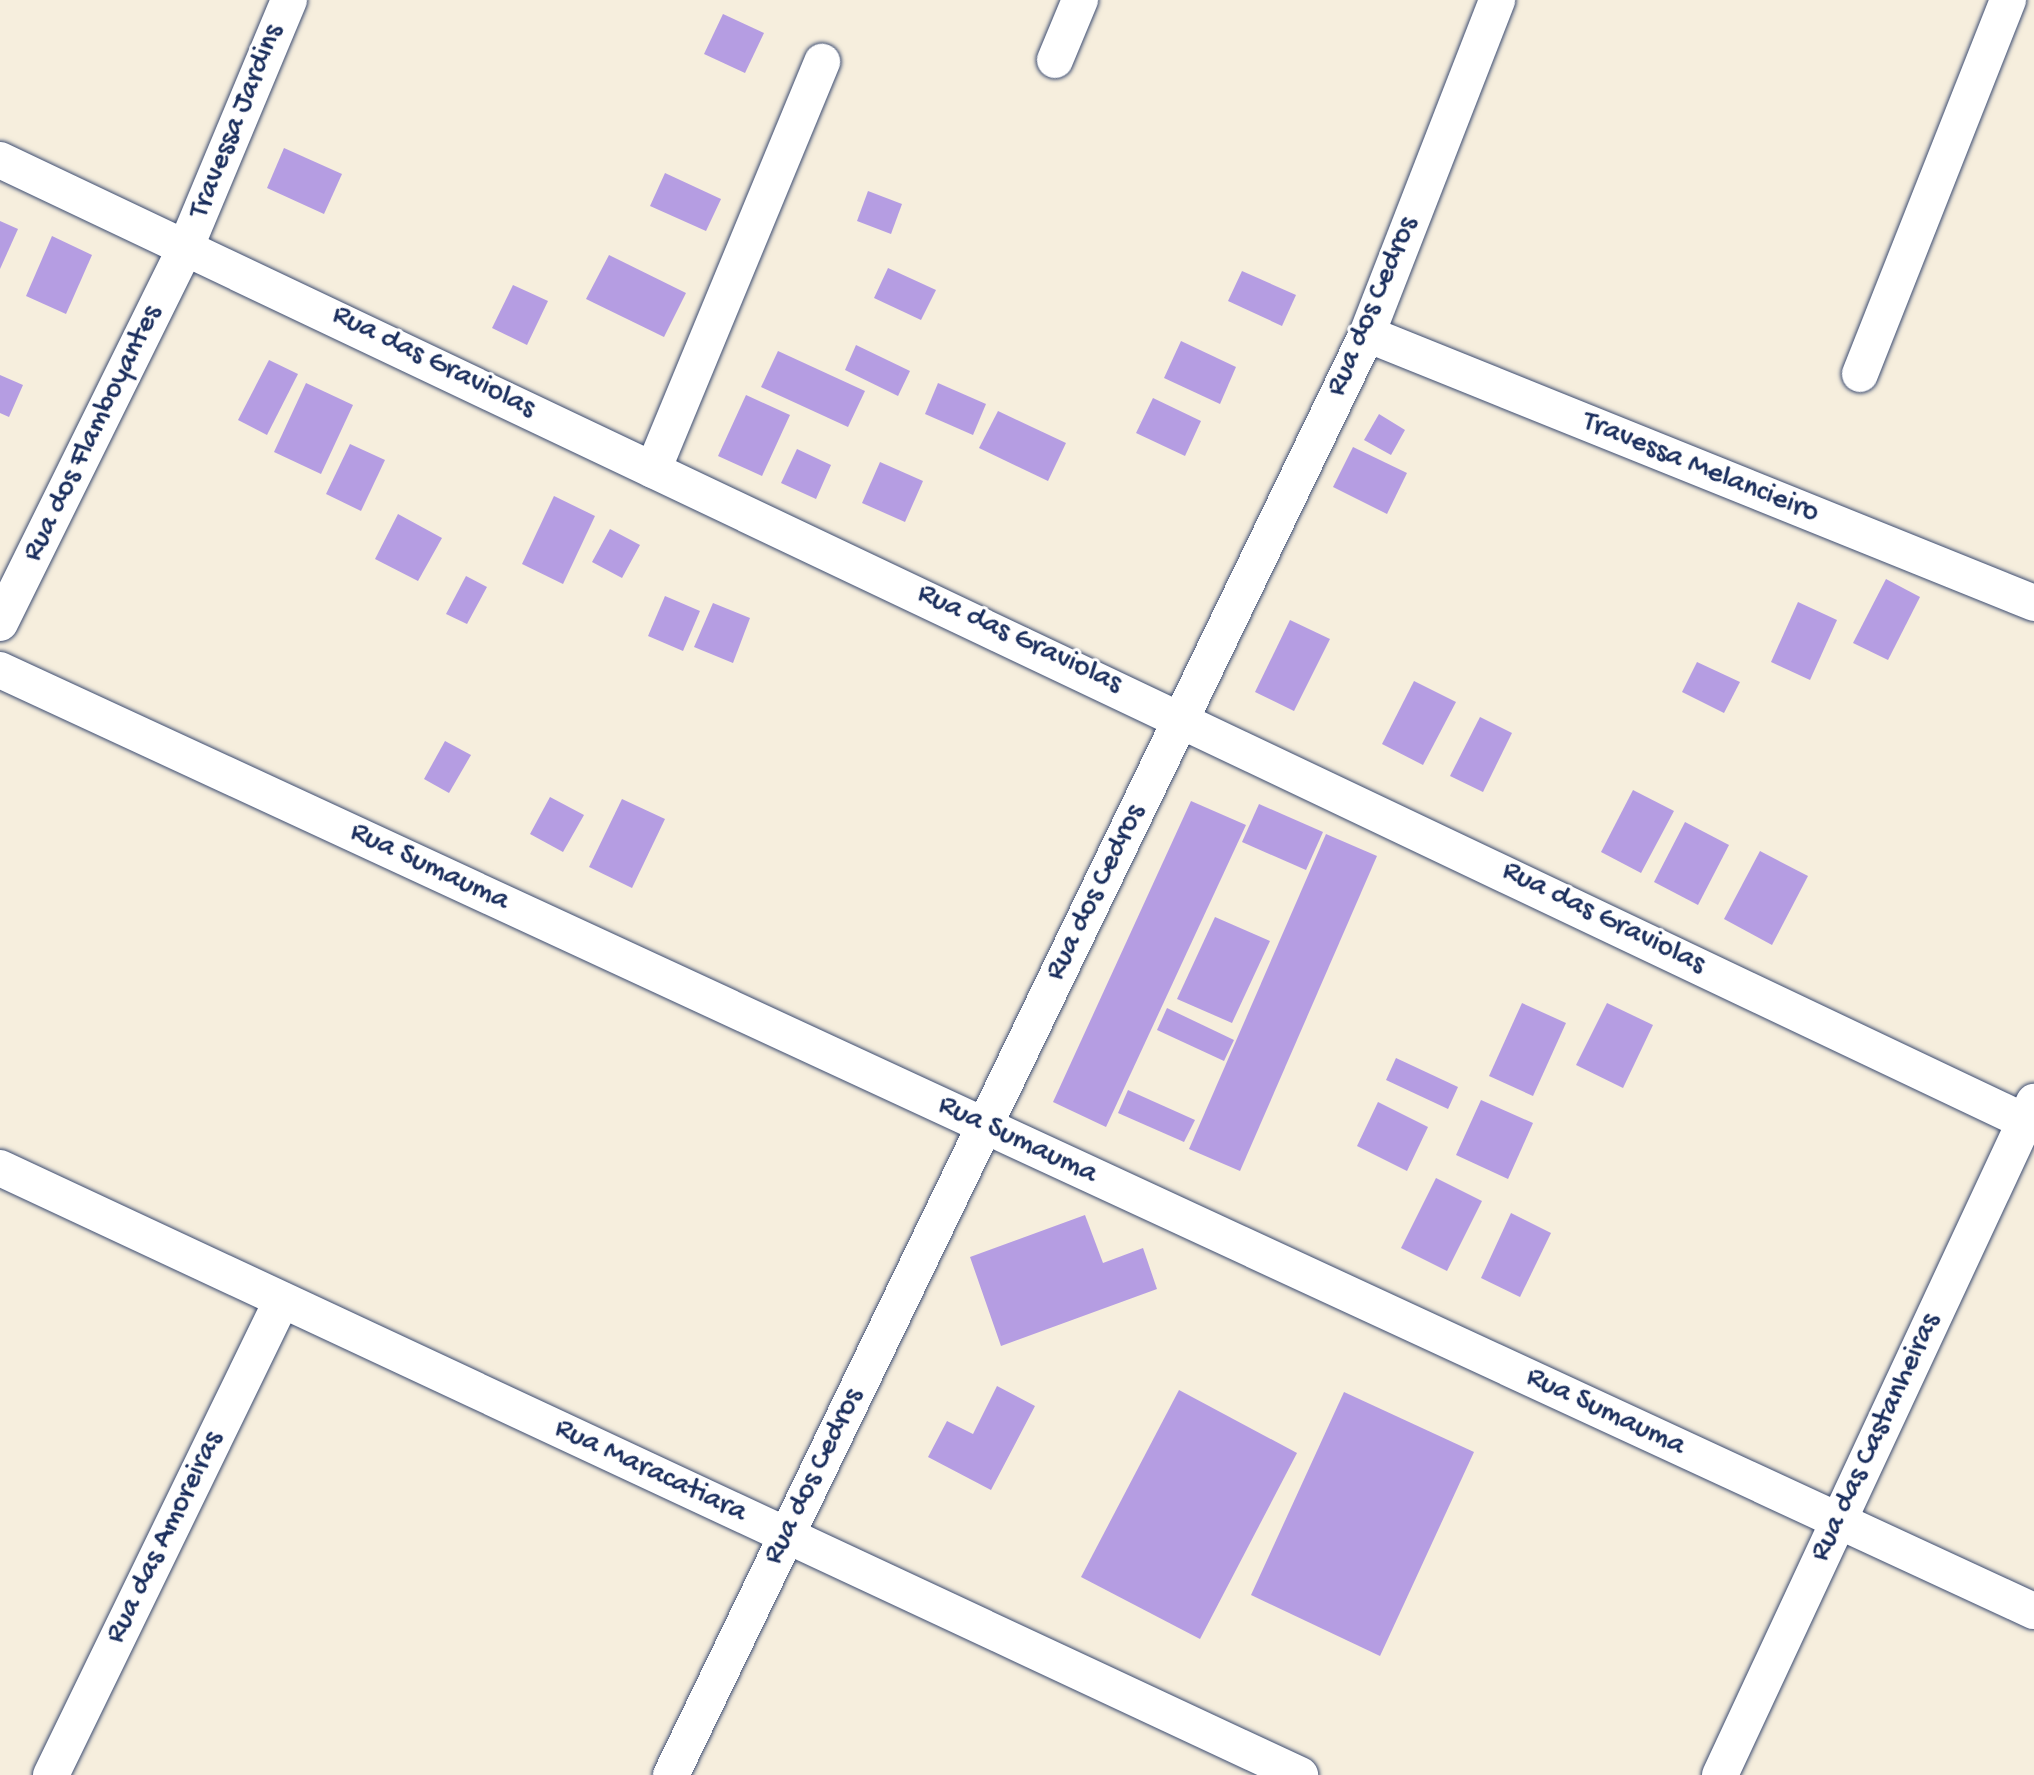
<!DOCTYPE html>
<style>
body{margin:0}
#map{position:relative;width:2034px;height:1775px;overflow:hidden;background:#f6eedd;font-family:"Gochi Hand",sans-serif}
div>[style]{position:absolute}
.building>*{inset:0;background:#b59de2}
.roads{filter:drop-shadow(0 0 2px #3c4c71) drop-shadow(0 0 2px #3c4c71)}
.minor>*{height:36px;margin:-18px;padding:0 18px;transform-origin:18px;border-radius:18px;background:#fff}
span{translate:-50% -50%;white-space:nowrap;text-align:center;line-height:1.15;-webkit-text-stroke:6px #fff;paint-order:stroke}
.street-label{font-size:30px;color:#1b2f5e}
</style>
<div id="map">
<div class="building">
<div style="clip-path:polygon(723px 14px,764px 33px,745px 73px,704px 54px)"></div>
<div style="clip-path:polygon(284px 148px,342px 174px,324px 214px,267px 188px)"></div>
<div style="clip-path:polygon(665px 173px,721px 199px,706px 231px,650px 206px)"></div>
<div style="clip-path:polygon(868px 191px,902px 204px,891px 234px,857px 221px)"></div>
<div style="clip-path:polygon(0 221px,18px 229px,0 269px)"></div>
<div style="clip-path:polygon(52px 236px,92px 255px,66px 314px,26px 296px)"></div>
<div style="clip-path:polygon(609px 255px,686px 293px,664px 337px,586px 299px)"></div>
<div style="clip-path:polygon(888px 268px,936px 290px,921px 320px,874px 298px)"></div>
<div style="clip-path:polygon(1242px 271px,1296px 295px,1282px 326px,1228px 301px)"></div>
<div style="clip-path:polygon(513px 285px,548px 301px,527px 345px,492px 328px)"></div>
<div style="clip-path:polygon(1181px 341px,1236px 367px,1220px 404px,1164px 378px)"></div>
<div style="clip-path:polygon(856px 345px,910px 371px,898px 396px,845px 370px)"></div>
<div style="clip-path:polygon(778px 351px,865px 391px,848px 427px,761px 387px)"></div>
<div style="clip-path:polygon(269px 360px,298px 374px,267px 435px,238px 420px)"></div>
<div style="clip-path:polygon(0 375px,23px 385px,9px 417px,0 413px)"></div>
<div style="clip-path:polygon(306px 383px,353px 405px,321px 474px,274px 452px)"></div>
<div style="clip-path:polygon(938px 383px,986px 404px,973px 435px,925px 414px)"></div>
<div style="clip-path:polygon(746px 395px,790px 415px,762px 476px,718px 456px)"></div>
<div style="clip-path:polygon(1153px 398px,1201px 421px,1185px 456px,1136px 433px)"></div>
<div style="clip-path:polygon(998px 411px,1066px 443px,1048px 481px,979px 448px)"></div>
<div style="clip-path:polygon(1379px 414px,1405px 430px,1391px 455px,1364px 440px)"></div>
<div style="clip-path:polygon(350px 444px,385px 460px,361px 511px,326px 494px)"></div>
<div style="clip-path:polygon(1353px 447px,1407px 473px,1387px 514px,1333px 487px)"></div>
<div style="clip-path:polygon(797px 449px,831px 465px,816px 499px,781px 483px)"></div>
<div style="clip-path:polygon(880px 462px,923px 481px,905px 522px,862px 503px)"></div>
<div style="clip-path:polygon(554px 496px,595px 516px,563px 584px,522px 564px)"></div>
<div style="clip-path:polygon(398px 514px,442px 538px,418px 581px,375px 559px)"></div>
<div style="clip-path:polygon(610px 529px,640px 545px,622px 578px,592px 562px)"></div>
<div style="clip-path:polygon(466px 576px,487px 587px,467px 624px,446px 614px)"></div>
<div style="clip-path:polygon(1886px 579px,1920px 597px,1888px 660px,1853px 643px)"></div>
<div style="clip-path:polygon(665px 596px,700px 611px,683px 651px,648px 636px)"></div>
<div style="clip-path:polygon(1798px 602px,1837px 620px,1810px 680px,1771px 662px)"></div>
<div style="clip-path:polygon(713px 603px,750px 618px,733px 663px,694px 647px)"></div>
<div style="clip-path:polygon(1290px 620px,1330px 639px,1294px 711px,1255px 692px)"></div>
<div style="clip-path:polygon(1697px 662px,1740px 682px,1724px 713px,1682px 692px)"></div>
<div style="clip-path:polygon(1414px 681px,1456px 702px,1423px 765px,1382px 744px)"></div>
<div style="clip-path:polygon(1480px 717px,1512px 733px,1483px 792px,1450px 776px)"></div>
<div style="clip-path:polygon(445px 741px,471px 755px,449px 793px,424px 779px)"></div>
<div style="clip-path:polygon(1633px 790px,1674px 811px,1641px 873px,1601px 852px)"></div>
<div style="clip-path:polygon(550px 797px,584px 815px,563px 852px,530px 834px)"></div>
<div style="clip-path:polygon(622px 799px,665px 819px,632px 888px,589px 867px)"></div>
<div style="clip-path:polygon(1191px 801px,1246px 825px,1106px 1127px,1053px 1102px)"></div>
<div style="clip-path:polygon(1259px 804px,1323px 832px,1306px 870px,1242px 842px)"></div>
<div style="clip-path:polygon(1685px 822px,1729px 845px,1698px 905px,1654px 882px)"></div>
<div style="clip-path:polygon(1326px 834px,1377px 856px,1240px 1171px,1189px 1149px)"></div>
<div style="clip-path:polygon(1760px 851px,1808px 876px,1772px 945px,1724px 919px)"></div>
<div style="clip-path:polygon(1215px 917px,1270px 941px,1232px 1023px,1177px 999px)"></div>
<div style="clip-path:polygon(1522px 1003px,1566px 1023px,1533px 1096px,1489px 1076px)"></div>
<div style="clip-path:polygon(1607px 1003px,1653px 1025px,1623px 1088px,1576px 1065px)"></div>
<div style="clip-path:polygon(1167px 1008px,1234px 1040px,1224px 1061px,1157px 1030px)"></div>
<div style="clip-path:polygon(1396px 1058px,1458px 1087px,1448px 1109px,1386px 1080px)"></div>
<div style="clip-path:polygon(1128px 1090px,1195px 1120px,1184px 1142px,1118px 1113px)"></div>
<div style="clip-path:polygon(1481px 1100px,1533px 1123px,1508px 1179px,1456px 1155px)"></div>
<div style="clip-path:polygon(1378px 1102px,1428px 1127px,1407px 1171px,1357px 1146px)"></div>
<div style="clip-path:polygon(1436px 1178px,1482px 1201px,1447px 1271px,1401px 1248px)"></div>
<div style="clip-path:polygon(1511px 1213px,1551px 1233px,1520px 1297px,1481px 1278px)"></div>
<div style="clip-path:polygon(1085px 1215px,1103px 1263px,1143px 1248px,1157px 1289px,1001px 1346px,970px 1257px)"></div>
<div style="clip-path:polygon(997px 1386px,1035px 1406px,991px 1490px,928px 1457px,947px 1421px,973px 1434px)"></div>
<div style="clip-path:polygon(1179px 1390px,1297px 1453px,1200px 1639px,1081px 1577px)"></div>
<div style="clip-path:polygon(1344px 1392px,1474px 1452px,1380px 1656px,1251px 1595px)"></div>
</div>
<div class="roads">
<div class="minor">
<div style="left:1055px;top:60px;width:65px;rotate:-67.4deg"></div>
<div style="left:0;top:160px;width:2252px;rotate:25.4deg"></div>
<div style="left:1367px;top:334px;width:719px;rotate:21.96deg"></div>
<div style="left:1860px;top:374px;width:402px;rotate:-68.4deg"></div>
<div style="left:653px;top:470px;width:442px;rotate:-67.5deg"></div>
<div style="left:0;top:623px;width:423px;rotate:-63.7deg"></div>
<div style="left:187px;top:244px;width:264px;rotate:-67.3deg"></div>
<div style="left:0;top:670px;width:2241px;rotate:24.83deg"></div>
<div style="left:0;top:1168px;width:1435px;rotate:25.03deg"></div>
<div style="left:51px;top:1775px;width:528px;rotate:-64.07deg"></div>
<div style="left:671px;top:1775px;width:1600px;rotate:-64.22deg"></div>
<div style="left:1367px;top:334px;width:358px;rotate:-68.7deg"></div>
<div style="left:1720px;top:1775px;width:743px;rotate:-64.99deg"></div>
</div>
</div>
<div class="street-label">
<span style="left:238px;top:122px;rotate:-68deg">Travessa Jardins</span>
<span style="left:1374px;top:307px;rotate:-67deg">Rua dos Cedros</span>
<span style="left:433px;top:363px;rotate:26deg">Rua das Graviolas</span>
<span style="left:94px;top:434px;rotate:-64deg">Rua dos Flamboyantes</span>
<span style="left:1700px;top:469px;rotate:22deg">Travessa Melancieiro</span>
<span style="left:1019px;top:640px;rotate:25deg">Rua das Graviolas</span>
<span style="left:429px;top:868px;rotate:25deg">Rua Sumauma</span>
<span style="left:1097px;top:893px;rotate:-64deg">Rua dos Cedros</span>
<span style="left:1603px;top:919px;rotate:26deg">Rua das Graviolas</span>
<span style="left:1017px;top:1141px;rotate:25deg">Rua Sumauma</span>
<span style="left:1605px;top:1413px;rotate:25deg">Rua Sumauma</span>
<span style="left:1877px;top:1438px;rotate:-65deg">Rua das Castanheiras</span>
<span style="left:650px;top:1472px;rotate:25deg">Rua Maracatiara</span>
<span style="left:815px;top:1477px;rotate:-64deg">Rua dos Cedros</span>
<span style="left:166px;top:1538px;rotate:-64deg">Rua das Amoreiras</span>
</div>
</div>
